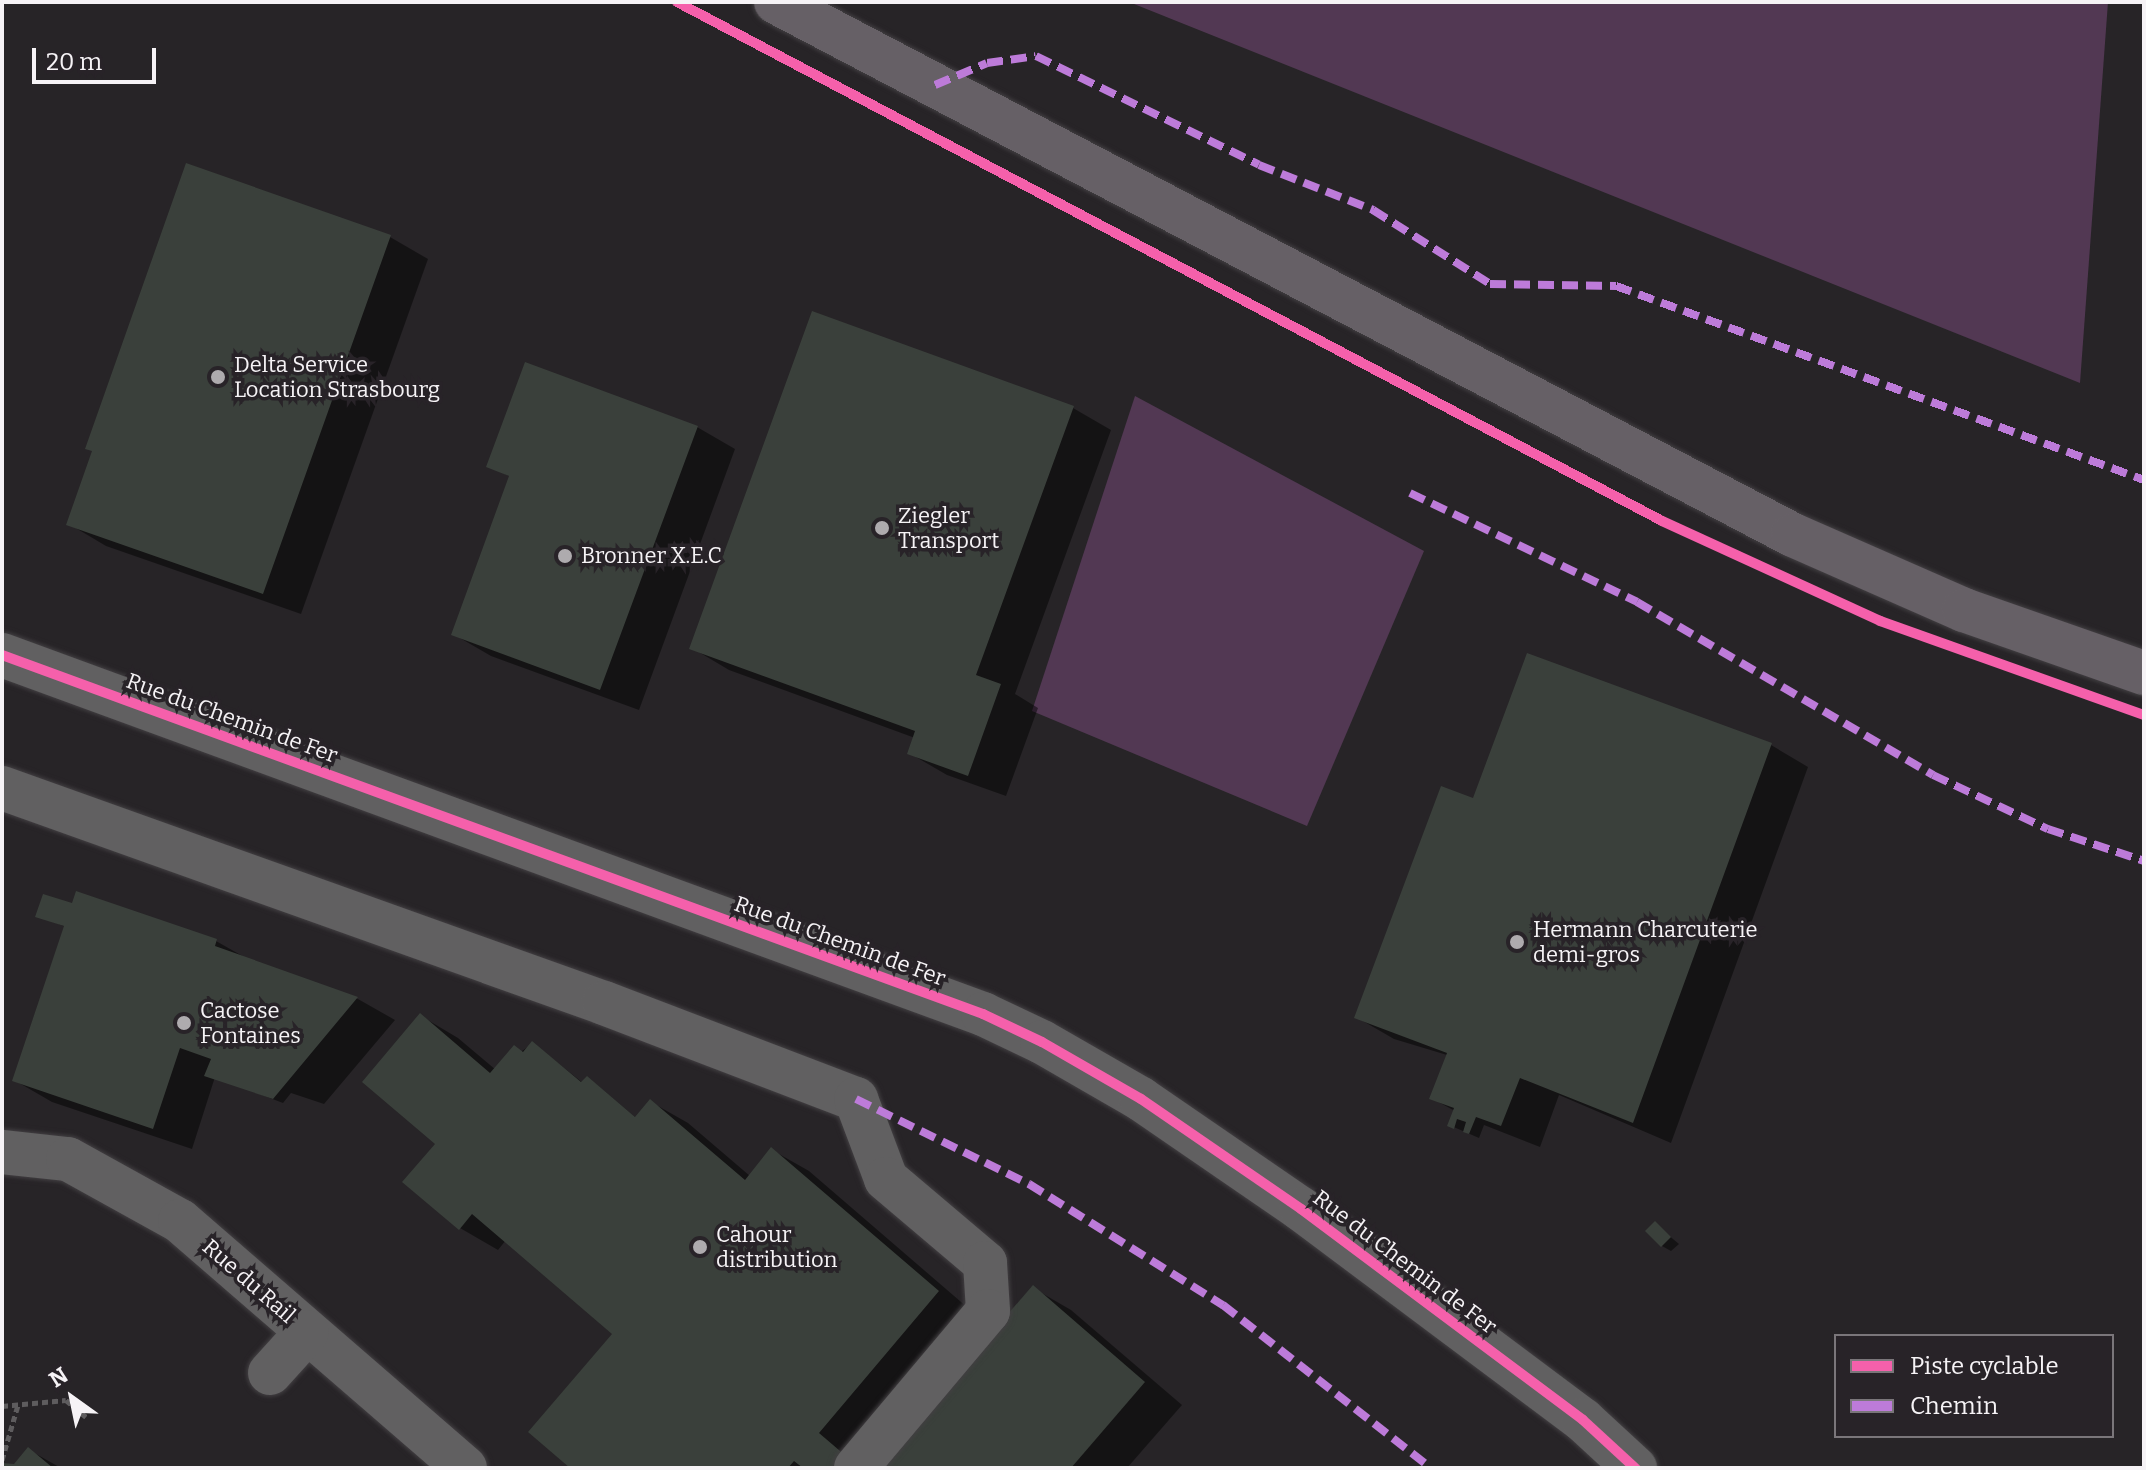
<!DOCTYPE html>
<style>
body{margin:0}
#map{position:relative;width:2146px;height:1470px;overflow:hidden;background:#272427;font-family:Bitter,serif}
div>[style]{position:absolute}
.green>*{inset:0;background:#523853}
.shadow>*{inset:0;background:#0007}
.building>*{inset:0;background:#3a403b}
.path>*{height:5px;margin-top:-2.5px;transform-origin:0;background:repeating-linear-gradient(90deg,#5e5c5e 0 6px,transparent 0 10px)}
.roads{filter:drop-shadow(0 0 2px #423f42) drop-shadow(0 0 2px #423f42)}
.minor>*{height:44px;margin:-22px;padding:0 22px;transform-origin:22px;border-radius:22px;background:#616061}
.major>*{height:44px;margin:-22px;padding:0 22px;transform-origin:22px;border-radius:22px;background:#666066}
.quiet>*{height:8px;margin-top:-4px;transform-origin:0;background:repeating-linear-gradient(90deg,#bd7bd9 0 16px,transparent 0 24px)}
.cycleway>*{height:10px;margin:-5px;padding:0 5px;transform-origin:5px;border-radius:5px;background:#f560ab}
.dots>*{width:22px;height:22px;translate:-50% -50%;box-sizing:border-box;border:4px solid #282328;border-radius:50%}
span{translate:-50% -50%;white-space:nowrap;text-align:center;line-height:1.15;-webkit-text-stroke:7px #282328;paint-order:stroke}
.poi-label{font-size:22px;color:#f6f3f6}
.left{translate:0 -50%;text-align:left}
.street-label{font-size:22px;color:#f6f3f6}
.frame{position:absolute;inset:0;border:4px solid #f6f3f6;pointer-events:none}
.legend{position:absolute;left:1834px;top:1334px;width:280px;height:104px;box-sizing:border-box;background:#282328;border:2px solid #7a767a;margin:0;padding:10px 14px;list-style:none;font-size:24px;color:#f6f3f6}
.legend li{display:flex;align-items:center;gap:16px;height:40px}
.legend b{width:40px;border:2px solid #7a767a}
.north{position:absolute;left:32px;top:1358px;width:80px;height:80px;-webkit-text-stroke:6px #282328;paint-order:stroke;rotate:327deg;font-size:22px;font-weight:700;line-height:32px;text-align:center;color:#f6f3f6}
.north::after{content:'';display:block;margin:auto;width:28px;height:36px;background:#f6f3f6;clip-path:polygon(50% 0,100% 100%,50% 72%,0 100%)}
.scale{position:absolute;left:32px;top:48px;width:124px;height:36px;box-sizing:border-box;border:4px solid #f6f3f6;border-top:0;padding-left:10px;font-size:24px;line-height:28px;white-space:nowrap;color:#f6f3f6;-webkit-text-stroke:6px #282328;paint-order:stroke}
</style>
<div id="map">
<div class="green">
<div style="clip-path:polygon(1129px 2px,2108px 2px,2080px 383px)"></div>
<div style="clip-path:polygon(1135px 396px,1424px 551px,1307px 826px,1032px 711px)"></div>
</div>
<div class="shadow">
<div style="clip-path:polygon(390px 237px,428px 259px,301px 614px,106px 546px,69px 524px)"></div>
<div style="clip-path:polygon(813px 313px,1073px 408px,1111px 430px,1015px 694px,1038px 708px,1006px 796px,947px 775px,909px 753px,915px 738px,729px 670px,692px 648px)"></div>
<div style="clip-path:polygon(697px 427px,735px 449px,639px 710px,491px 656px,453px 634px,511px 477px,488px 466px)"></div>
<div style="clip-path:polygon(1771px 745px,1808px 767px,1671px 1143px,1559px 1095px,1540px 1147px,1484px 1125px,1479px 1138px,1449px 1125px,1455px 1111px,1431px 1098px,1447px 1055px,1394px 1039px,1356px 1017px,1472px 800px)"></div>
<div style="clip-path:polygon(38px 916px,216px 941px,253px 962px,358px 999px,395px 1020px,324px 1104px,291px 1093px,283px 1103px,215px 1077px,192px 1149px,52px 1102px,14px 1080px,66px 927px)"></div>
<div style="clip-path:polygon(421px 1016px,458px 1038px,496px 1070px,533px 1043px,583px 1083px,587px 1079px,596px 1084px,636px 1118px,651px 1102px,688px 1123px,750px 1176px,772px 1150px,809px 1171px,975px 1314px,864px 1468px,573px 1468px,615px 1334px,506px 1240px,498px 1250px,460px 1228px,438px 1144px)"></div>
<div style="clip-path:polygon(1655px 1224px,1679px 1244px,1671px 1251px,1662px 1246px)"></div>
<div style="clip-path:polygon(1033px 1288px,1071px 1310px,1182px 1405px,1127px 1468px,878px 1468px)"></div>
<div style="clip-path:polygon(29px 1450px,61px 1468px,2px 1468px,15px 1466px)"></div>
</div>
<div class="building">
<div style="clip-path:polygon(186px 163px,391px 235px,263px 594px,66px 525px,92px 451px,85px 449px)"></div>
<div style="clip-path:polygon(812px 311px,1074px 406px,976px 675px,1001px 684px,968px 776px,907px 754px,915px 731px,689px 649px)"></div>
<div style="clip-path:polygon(525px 362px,698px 426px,600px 690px,451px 635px,509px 476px,486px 467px)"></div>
<div style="clip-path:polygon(1527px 653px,1772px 743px,1633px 1123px,1520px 1078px,1501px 1126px,1476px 1117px,1469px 1134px,1463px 1132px,1466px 1122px,1457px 1119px,1454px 1129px,1447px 1126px,1454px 1108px,1429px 1099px,1447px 1053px,1354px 1018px,1441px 786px,1473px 798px)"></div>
<div style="clip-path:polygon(76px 891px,217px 939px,215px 946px,358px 997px,273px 1099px,204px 1076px,211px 1059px,180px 1048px,153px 1129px,12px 1081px,64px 926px,35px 917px,43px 894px,72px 903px)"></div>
<div style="clip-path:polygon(420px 1013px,490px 1073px,514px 1045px,523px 1052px,532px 1041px,581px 1082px,587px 1076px,635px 1117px,650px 1099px,745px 1180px,771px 1147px,939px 1291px,819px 1433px,860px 1468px,803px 1468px,794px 1461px,788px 1468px,570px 1468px,528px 1432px,612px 1334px,472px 1214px,459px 1230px,402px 1182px,435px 1144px,362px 1082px)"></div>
<div style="clip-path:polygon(1655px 1221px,1671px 1237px,1661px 1247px,1645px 1231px)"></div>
<div style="clip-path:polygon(1033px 1285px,1145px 1382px,1071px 1468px,875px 1468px)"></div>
<div style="clip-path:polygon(28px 1447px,53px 1468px,2px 1468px,2px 1463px,14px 1464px)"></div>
</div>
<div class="path">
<div style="left:2px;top:1406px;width:64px;rotate:-5.4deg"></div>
<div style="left:66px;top:1400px;width:26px;rotate:40deg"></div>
<div style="left:2px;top:1460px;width:57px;rotate:-73.8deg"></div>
</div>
<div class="roads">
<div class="minor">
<div style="left:2px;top:655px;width:1045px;rotate:20.1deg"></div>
<div style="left:983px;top:1014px;width:65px;rotate:25.4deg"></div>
<div style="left:1042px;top:1042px;width:114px;rotate:29.9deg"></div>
<div style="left:1141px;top:1099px;width:194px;rotate:34.5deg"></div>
<div style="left:1301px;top:1209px;width:352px;rotate:36.8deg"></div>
<div style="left:1583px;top:1420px;width:71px;rotate:42.7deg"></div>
<div style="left:2px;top:788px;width:639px;rotate:19.65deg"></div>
<div style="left:604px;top:1003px;width:270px;rotate:20.9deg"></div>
<div style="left:856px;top:1099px;width:85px;rotate:69.4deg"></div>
<div style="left:886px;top:1179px;width:130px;rotate:40.3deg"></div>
<div style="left:985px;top:1263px;width:48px;rotate:86.4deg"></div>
<div style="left:988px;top:1311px;width:205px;rotate:130.1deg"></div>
<div style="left:2px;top:1152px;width:66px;rotate:6.1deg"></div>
<div style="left:68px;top:1159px;width:128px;rotate:29deg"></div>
<div style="left:180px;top:1221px;width:377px;rotate:40.9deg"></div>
<div style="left:270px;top:1373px;width:55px;rotate:-47.9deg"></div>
</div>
<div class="major">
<div style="left:776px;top:2px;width:1148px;rotate:27.66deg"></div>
<div style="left:1793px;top:535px;width:187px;rotate:23.7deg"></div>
<div style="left:1964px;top:610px;width:191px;rotate:19.3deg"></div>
</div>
</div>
<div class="quiet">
<div style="left:935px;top:85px;width:56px;rotate:-22.9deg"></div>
<div style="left:987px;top:63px;width:49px;rotate:-8.1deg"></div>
<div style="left:1036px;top:56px;width:248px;rotate:26deg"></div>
<div style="left:1259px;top:165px;width:123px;rotate:21.5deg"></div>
<div style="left:1373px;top:210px;width:138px;rotate:32.3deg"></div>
<div style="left:1490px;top:284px;width:126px;rotate:0.9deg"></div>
<div style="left:1616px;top:286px;width:563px;rotate:20.17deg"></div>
<div style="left:1410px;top:493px;width:252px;rotate:25.6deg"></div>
<div style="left:1637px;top:602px;width:343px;rotate:30.3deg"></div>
<div style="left:1933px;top:775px;width:127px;rotate:25.2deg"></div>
<div style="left:2048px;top:829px;width:101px;rotate:18.4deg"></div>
<div style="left:856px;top:1099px;width:193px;rotate:26.2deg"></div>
<div style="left:1029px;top:1184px;width:229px;rotate:32deg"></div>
<div style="left:1223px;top:1305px;width:264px;rotate:38.1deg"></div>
</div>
<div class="cycleway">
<div style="left:677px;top:2px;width:1113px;rotate:27.78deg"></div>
<div style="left:1662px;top:521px;width:240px;rotate:24.6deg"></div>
<div style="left:1880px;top:621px;width:280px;rotate:19.6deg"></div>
<div style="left:2px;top:655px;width:1045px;rotate:20.1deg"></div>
<div style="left:983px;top:1014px;width:65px;rotate:25.4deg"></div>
<div style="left:1042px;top:1042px;width:114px;rotate:29.9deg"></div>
<div style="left:1141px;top:1099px;width:194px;rotate:34.5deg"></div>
<div style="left:1301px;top:1209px;width:352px;rotate:36.8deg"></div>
<div style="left:1583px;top:1420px;width:71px;rotate:42.7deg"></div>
</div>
<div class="dots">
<div style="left:218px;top:377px;background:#aeabae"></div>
<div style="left:882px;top:528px;background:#aeabae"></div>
<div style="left:565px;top:556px;background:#aeabae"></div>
<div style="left:1517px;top:942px;background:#aeabae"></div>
<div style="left:184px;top:1023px;background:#aeabae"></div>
<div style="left:700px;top:1247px;background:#aeabae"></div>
</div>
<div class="poi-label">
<span class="left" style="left:234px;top:377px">Delta Service<br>Location Strasbourg</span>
<span class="left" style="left:898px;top:528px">Ziegler<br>Transport</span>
<span class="left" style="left:581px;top:556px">Bronner X.E.C</span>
<span class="left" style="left:1533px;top:942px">Hermann Charcuterie<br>demi-gros</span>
<span class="left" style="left:200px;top:1023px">Cactose<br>Fontaines</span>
<span class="left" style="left:716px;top:1247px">Cahour<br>distribution</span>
</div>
<div class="street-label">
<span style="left:232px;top:718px;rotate:20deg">Rue du Chemin de Fer</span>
<span style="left:840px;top:941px;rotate:20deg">Rue du Chemin de Fer</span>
<span style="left:1405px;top:1262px;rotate:37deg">Rue du Chemin de Fer</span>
<span style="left:249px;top:1281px;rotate:41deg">Rue du Rail</span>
</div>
<div class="frame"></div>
<ul class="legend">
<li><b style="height:10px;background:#f560ab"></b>Piste cyclable</li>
<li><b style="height:10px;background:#bd7bd9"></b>Chemin</li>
</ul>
<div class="north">N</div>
<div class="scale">20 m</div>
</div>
